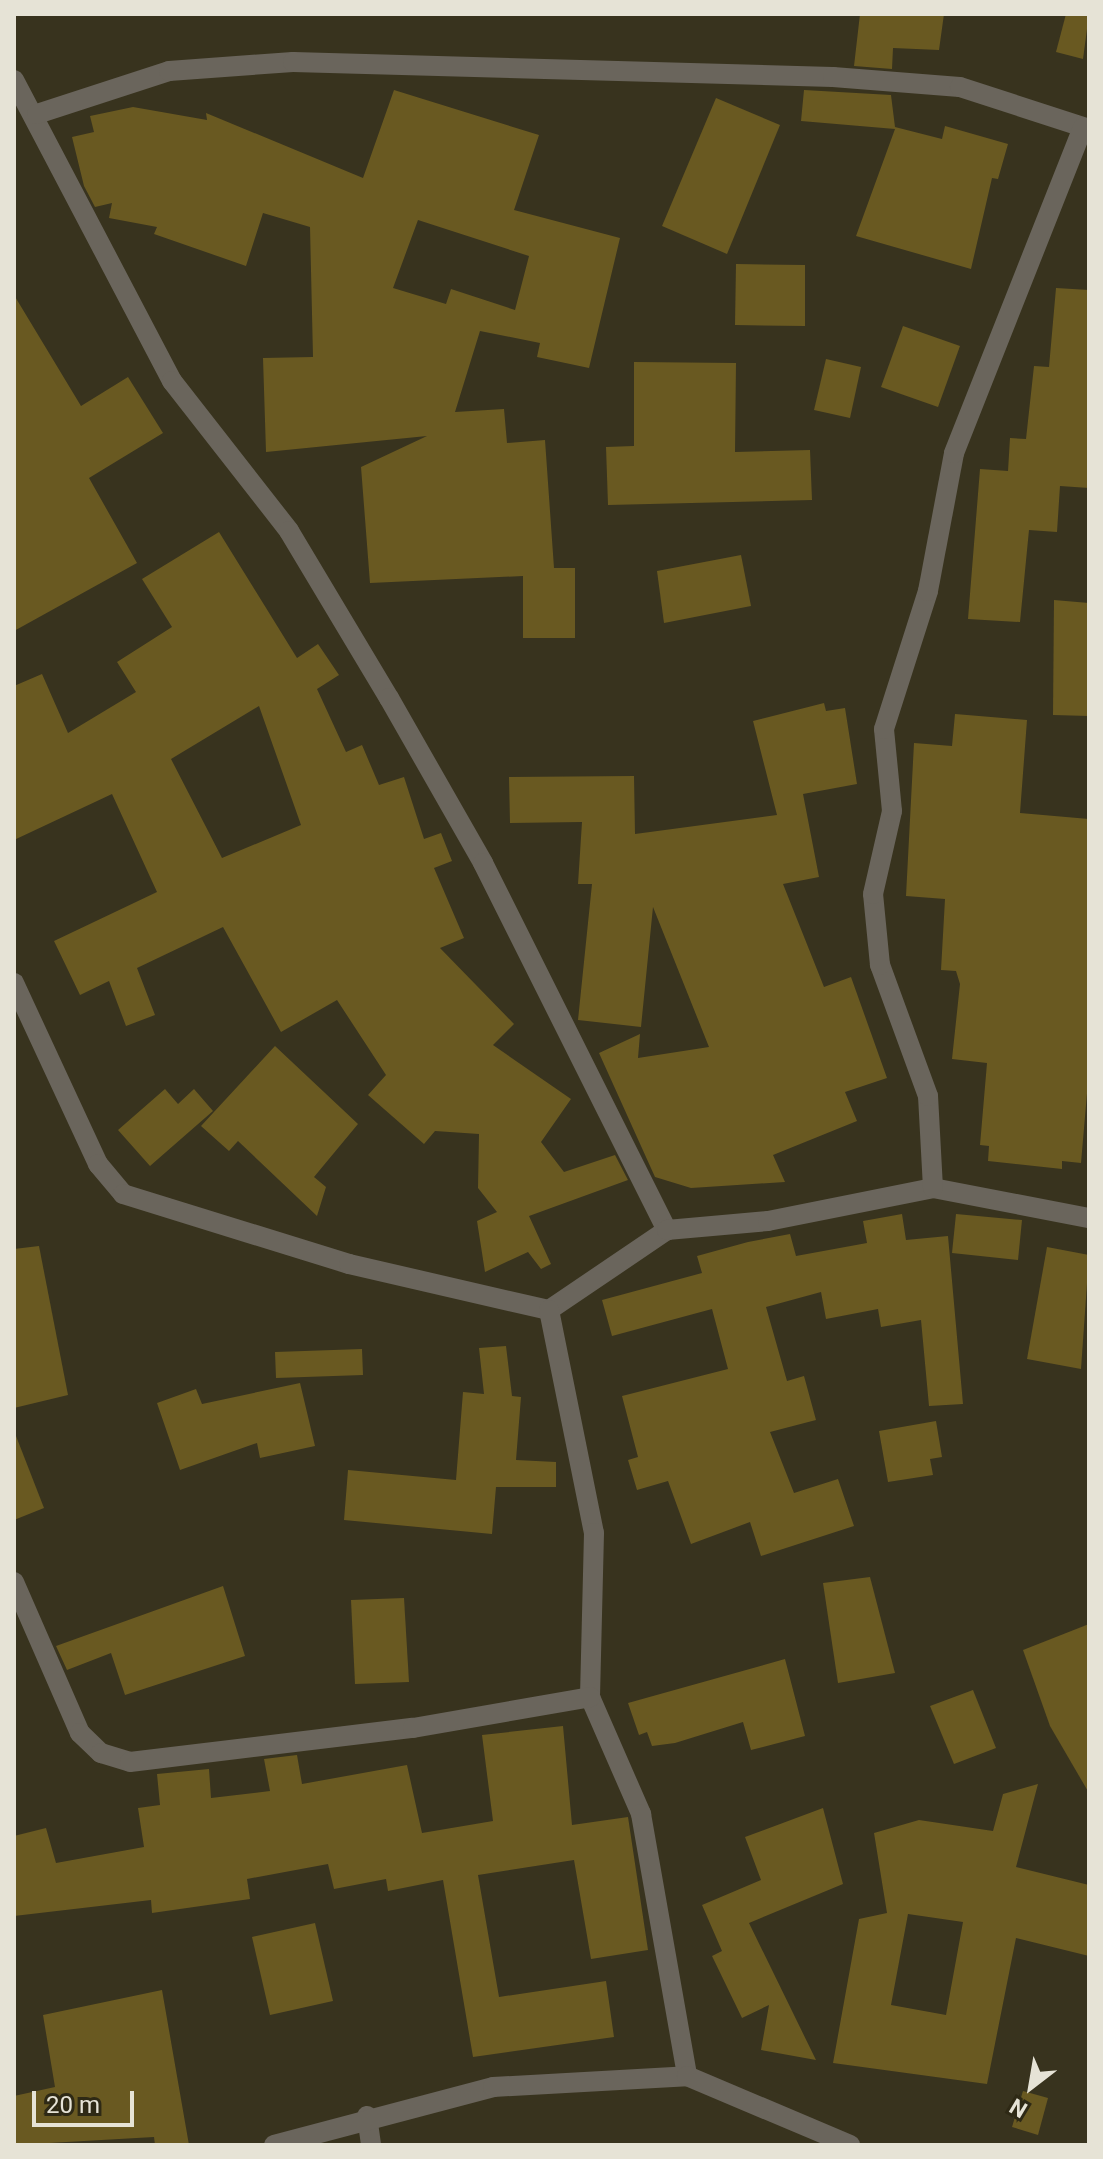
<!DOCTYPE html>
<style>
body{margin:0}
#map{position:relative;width:1103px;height:2159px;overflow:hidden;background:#38331e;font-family:Roboto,sans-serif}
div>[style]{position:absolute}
.building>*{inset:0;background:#695921}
.minor>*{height:20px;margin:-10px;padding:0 10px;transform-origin:10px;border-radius:10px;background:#6a655c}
span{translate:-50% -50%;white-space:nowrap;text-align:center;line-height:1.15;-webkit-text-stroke:7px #2e2915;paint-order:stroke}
.frame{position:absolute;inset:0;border:16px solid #e6e3d6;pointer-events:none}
.north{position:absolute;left:991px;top:2047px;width:80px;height:80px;-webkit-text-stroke:6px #2e2915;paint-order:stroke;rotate:211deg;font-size:22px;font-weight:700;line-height:32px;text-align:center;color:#e6e3d6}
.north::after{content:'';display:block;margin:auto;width:28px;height:36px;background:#e6e3d6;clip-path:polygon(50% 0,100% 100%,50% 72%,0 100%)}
.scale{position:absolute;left:32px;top:2091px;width:102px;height:36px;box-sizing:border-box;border:4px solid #e6e3d6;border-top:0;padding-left:10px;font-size:24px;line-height:28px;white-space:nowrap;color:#e6e3d6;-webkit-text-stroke:6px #2e2915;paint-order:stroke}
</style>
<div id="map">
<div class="building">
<div style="clip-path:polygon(860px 14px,944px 14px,939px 50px,893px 48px,892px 69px,854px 66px)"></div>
<div style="clip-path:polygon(1066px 14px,1089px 14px,1083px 59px,1056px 52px)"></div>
<div style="clip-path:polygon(evenodd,394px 90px,539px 135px,514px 210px,620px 238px,589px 368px,537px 357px,540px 343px,480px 331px,455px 412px,504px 409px,507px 443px,545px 440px,554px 568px,575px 568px,575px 638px,523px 638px,523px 576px,370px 583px,361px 467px,427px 436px,266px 452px,263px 358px,313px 357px,310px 227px,263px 213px,246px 266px,154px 234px,157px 227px,109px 218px,112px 203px,95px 207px,84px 186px,72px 137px,94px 132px,90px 116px,133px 107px,207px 120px,206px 113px,363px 178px,394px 90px,418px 220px,529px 256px,515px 310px,451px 289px,446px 304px,393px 288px,418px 220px)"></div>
<div style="clip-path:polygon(804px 90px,891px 95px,895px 127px,942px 139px,945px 126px,1008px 144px,998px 179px,992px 178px,971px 269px,856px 236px,895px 129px,801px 121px)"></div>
<div style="clip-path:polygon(716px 98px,780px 125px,727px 254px,662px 226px)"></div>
<div style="clip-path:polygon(736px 264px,805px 265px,805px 326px,735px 325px)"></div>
<div style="clip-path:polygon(1056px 288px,1089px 290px,1089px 488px,1060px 486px,1057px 532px,1029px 530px,1020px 622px,968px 619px,980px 469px,1008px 471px,1010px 438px,1026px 439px,1034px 366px,1049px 367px)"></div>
<div style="clip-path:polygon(14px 295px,81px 406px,128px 377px,163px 433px,89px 478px,137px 563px,14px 631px)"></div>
<div style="clip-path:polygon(903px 326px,960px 346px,938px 407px,881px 387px)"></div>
<div style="clip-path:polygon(826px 359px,861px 367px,850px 418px,814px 410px)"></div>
<div style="clip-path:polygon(634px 362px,736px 363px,735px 452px,810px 450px,812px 500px,608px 505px,606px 447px,634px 446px)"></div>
<div style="clip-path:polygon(evenodd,219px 532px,297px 658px,318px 644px,339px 675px,317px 689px,346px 752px,362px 745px,379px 785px,404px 777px,424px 839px,441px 833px,452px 861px,434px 868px,464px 938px,440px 948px,514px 1024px,493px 1045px,571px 1099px,541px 1142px,564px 1172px,615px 1155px,628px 1180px,529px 1216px,551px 1264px,541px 1269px,528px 1252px,485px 1272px,477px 1221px,497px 1212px,478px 1188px,479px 1134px,435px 1131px,424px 1144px,368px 1095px,386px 1075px,337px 1000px,281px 1032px,223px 927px,137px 968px,155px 1015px,126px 1026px,109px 981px,80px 995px,54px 941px,157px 892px,112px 794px,14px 840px,14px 686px,42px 674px,68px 733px,136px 692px,117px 662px,172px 627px,142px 579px,219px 532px,259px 706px,301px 825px,222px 858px,171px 759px,259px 706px)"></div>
<div style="clip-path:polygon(741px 555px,751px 606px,664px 623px,657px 571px)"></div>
<div style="clip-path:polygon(1054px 600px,1089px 603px,1089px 716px,1053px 715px)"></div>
<div style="clip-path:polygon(824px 703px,826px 711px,845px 708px,857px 784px,803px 794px,819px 877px,783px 884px,824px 987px,851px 977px,887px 1078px,845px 1092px,857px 1121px,773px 1155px,785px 1182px,691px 1188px,655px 1177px,599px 1053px,640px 1034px,638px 1058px,709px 1047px,653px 907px,641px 1027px,578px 1020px,592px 884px,578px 884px,582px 822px,510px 823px,509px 777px,634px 776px,635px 834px,777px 815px,753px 721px)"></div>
<div style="clip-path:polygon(955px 714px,1027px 720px,1020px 813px,1089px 819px,1089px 1070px,1081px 1163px,1062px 1161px,1062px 1169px,988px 1161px,989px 1146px,980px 1145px,987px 1063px,952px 1059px,960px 984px,956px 971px,941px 970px,945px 899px,906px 896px,914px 743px,952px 746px)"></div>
<div style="clip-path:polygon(275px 1046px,358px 1124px,314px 1177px,326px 1187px,317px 1216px,238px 1141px,229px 1151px,201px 1126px)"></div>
<div style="clip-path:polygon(165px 1089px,178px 1104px,194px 1089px,213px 1111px,150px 1166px,118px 1130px)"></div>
<div style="clip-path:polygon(902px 1214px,906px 1240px,948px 1236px,963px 1404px,929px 1406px,921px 1320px,881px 1327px,878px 1309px,826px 1319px,821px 1292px,766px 1307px,787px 1381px,804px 1376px,816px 1420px,770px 1432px,794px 1493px,838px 1479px,854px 1526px,761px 1556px,750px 1522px,691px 1544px,668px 1481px,637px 1490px,628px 1460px,638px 1457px,622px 1396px,728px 1369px,712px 1309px,612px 1336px,602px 1300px,702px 1273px,697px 1256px,748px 1242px,790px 1234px,796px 1256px,867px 1243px,863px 1221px)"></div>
<div style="clip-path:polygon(956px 1214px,1022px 1220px,1018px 1260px,952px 1253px)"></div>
<div style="clip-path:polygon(39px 1246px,68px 1395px,14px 1408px,14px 1249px)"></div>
<div style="clip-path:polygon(1047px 1247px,1089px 1255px,1081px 1369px,1027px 1359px)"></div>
<div style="clip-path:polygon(506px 1346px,512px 1396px,521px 1397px,516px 1460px,556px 1462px,556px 1487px,496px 1487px,492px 1534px,344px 1520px,348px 1470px,456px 1480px,463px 1392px,484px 1394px,479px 1348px)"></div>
<div style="clip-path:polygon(362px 1349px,363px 1375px,276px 1378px,275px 1352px)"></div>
<div style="clip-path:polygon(300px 1383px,315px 1446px,260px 1458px,257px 1443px,180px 1470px,157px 1403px,196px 1389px,202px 1404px)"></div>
<div style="clip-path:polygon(936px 1421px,942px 1457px,930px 1459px,933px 1475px,888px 1482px,879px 1431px)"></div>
<div style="clip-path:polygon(16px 1436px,44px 1508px,14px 1520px,14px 1437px)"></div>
<div style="clip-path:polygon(870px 1577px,895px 1673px,838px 1683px,823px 1583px)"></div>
<div style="clip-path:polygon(223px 1586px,245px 1656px,125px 1695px,111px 1653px,67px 1670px,56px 1646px)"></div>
<div style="clip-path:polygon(404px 1598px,409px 1682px,355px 1684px,351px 1600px)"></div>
<div style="clip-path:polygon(1089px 1624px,1089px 1793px,1050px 1726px,1023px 1650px)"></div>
<div style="clip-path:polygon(785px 1659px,805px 1736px,751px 1750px,743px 1722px,675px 1743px,652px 1746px,647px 1732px,639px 1735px,628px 1703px)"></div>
<div style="clip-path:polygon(973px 1690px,996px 1748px,954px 1764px,930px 1706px)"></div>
<div style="clip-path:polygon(563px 1726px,572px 1825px,628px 1817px,648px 1950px,591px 1959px,574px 1860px,478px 1875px,499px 1997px,606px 1981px,614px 2037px,473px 2057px,443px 1880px,388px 1891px,386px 1879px,334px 1889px,328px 1864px,247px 1879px,250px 1899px,152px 1913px,151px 1900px,14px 1916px,14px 1836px,46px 1828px,56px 1863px,144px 1847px,138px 1808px,160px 1805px,157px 1774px,209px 1769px,211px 1798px,270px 1791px,264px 1759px,297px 1755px,302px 1784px,407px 1765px,422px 1833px,493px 1821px,482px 1735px)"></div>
<div style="clip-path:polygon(evenodd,1038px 1784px,1016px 1867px,1089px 1885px,1089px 1956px,1016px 1938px,987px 2084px,833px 2063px,859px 1919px,887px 1913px,874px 1833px,919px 1820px,993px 1831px,1003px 1794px,1038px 1784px,908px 1914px,963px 1922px,946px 2015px,891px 2005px,908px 1914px)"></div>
<div style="clip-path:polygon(823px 1808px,843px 1884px,749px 1923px,816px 2060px,761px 2050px,769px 2005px,742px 2018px,712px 1956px,722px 1951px,702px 1905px,761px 1880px,745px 1837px)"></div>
<div style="clip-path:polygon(315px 1923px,333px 2001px,270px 2015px,252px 1937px)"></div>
<div style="clip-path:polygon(162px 1990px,189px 2145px,155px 2145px,154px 2137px,14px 2145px,14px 2096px,55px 2087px,43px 2015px)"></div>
<div style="clip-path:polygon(1023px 2091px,1048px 2098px,1038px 2135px,1012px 2127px)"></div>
</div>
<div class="minor">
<div style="left:14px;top:80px;width:340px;rotate:62.3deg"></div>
<div style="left:172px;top:381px;width:190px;rotate:52deg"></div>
<div style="left:289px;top:531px;width:195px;rotate:59.1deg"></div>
<div style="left:389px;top:698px;width:190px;rotate:60.3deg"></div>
<div style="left:483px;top:863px;width:411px;rotate:63.4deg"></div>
<div style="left:37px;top:114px;width:139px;rotate:-18deg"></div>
<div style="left:169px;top:71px;width:124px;rotate:-4.2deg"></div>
<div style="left:293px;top:62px;width:540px;rotate:1.59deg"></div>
<div style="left:833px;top:77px;width:127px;rotate:4.5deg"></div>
<div style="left:960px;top:87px;width:136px;rotate:18deg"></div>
<div style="left:14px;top:983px;width:200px;rotate:65.1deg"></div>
<div style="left:98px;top:1164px;width:39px;rotate:50deg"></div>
<div style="left:123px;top:1194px;width:237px;rotate:17.2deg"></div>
<div style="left:349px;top:1264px;width:205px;rotate:13deg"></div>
<div style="left:549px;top:1310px;width:143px;rotate:-34.1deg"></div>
<div style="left:667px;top:1230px;width:101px;rotate:-5.1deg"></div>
<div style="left:768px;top:1221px;width:168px;rotate:-11.3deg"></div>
<div style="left:933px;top:1188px;width:159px;rotate:10.9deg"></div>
<div style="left:933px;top:1188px;width:92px;rotate:-93.1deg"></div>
<div style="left:928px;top:1096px;width:140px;rotate:-110.1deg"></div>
<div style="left:880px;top:965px;width:71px;rotate:-95.6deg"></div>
<div style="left:873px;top:894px;width:85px;rotate:-77.1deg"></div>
<div style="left:892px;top:811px;width:82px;rotate:-95.6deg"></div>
<div style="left:884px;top:729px;width:145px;rotate:-72.3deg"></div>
<div style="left:928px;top:591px;width:140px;rotate:-79.3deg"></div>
<div style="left:954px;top:453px;width:350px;rotate:-68.4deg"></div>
<div style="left:549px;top:1310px;width:227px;rotate:78.6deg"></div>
<div style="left:594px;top:1533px;width:164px;rotate:91.4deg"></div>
<div style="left:590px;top:1697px;width:128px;rotate:66.4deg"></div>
<div style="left:641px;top:1814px;width:266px;rotate:80deg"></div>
<div style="left:14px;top:1582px;width:165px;rotate:66.4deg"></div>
<div style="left:80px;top:1733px;width:29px;rotate:44deg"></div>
<div style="left:101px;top:1753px;width:30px;rotate:17deg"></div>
<div style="left:130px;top:1762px;width:285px;rotate:-6.9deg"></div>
<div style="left:413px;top:1728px;width:180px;rotate:-9.9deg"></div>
<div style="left:367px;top:2116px;width:29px;rotate:82deg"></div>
<div style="left:274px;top:2145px;width:227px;rotate:-14.8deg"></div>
<div style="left:493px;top:2087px;width:194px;rotate:-3.2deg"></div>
<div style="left:687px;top:2076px;width:177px;rotate:22.9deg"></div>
</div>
<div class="frame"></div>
<div class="north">N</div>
<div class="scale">20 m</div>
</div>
